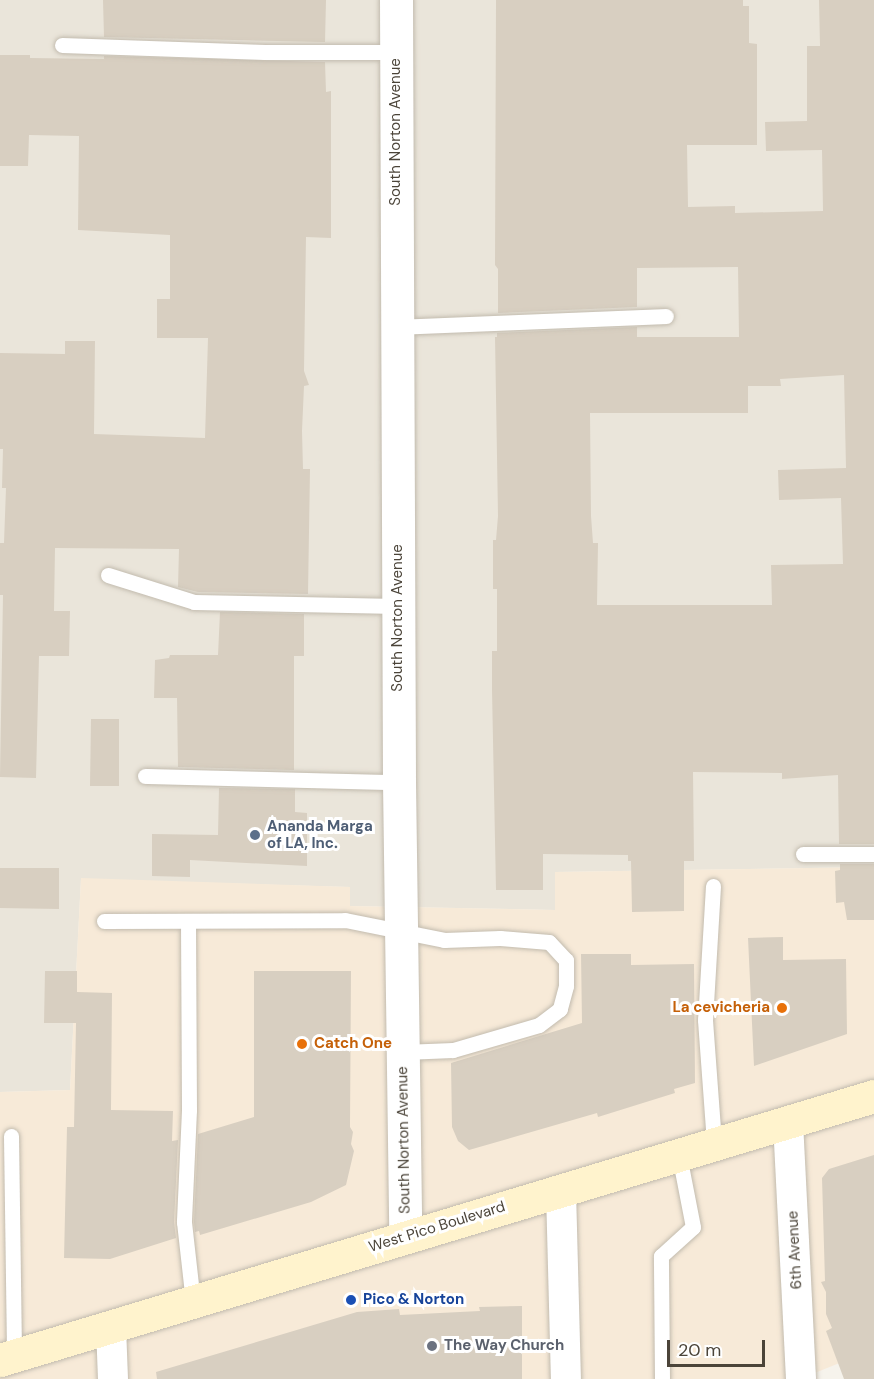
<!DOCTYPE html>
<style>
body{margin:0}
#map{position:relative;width:874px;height:1379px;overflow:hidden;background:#f6f3ec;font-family:"DM Sans",sans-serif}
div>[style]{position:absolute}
.residential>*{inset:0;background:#eae5da}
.commercial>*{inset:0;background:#f7ead8}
.building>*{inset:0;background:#d8cfc1}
.roads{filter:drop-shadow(0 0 2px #c2bbae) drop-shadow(0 0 2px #c2bbae)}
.service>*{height:15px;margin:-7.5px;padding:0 7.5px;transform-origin:7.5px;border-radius:7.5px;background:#fff}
.minor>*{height:30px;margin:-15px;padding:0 15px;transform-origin:15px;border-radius:15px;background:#fff}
.tertiary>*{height:33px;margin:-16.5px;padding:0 16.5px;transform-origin:16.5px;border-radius:16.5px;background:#fff}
.secondary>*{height:33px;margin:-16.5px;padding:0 16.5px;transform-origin:16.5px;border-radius:16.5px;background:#fff3cd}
.dots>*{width:16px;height:16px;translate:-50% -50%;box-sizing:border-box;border:3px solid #fff;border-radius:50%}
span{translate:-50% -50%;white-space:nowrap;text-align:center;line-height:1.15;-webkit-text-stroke:6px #fff;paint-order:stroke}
.street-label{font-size:15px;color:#4b4439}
.service-label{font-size:15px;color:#4e5e75;font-weight:700}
.left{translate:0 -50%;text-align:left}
.food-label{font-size:15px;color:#c56008;font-weight:700}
.right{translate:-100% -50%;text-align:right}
.transit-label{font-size:15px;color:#164399;font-weight:700}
.worship-label{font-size:15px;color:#5b616d;font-weight:700}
.scale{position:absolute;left:667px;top:1340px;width:98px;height:27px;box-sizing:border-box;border:3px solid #4b4439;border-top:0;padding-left:8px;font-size:18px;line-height:21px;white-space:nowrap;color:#4b4439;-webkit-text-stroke:4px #fff;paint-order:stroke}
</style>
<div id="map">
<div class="residential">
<div style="clip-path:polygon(0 0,874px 0,874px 867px,556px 872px,555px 910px,350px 906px,350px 887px,81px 879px,70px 1090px,0 1092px)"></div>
</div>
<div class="commercial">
<div style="clip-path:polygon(874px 867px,874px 1349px,800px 1379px,0 1379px,0 1092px,70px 1090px,81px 878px,350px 887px,350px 906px,555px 910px,555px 872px)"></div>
</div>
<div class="building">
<div style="clip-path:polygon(103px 0,326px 0,325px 42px,104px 37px)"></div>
<div style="clip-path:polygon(evenodd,496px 0,743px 0,743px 6px,749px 6px,749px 43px,757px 44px,757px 145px,687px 145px,688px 207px,735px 206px,735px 213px,823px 211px,822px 150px,766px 151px,765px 122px,807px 121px,807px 46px,820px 46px,819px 0,874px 0,874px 844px,839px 844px,838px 775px,782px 779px,782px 773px,693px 772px,694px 861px,684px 861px,684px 911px,632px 912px,631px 861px,628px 861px,628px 855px,543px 854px,543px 890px,496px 890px,492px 690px,492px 651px,497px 651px,497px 589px,493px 589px,493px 540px,496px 540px,498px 516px,495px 337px,497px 337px,497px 333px,637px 327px,637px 337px,739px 337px,738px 267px,637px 268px,637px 307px,498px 313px,498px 269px,495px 265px,496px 0,844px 375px,846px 468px,778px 470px,779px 500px,841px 498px,843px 564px,771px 565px,772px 605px,597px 605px,598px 543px,593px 543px,591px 516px,590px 413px,748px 413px,748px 386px,781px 386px,780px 379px,844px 375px)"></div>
<div style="clip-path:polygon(0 55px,30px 55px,30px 58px,104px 59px,104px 56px,325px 62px,326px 92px,331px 91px,331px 238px,306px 237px,304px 371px,309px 385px,304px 386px,302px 431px,303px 469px,310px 469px,308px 594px,198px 592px,178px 587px,179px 549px,55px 548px,54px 611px,70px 611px,69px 656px,39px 656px,36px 778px,0 777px,3px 595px,0 595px,0 543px,4px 543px,6px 488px,2px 488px,3px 449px,0 449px,0 353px,65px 354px,65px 341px,95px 341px,94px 434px,205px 438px,208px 338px,157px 338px,157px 299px,170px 299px,170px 235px,78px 230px,79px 136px,29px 135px,28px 166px,0 166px)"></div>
<div style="clip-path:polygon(220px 612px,304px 614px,304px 656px,294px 656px,294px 770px,178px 767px,177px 698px,154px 698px,155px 660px,169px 658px,170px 655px,218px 655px)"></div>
<div style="clip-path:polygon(91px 719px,119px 719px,119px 786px,90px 786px)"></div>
<div style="clip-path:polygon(219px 788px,295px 789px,295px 812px,307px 813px,307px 866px,190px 860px,190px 877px,152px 876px,152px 834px,218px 835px)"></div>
<div style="clip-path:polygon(840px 864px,874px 864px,874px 920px,847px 920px,844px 902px,836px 903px,835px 871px,840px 870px)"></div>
<div style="clip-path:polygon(0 868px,59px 868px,59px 909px,0 908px)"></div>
<div style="clip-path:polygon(783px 937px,783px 960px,846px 959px,847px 1034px,754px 1066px,748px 938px)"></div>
<div style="clip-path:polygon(581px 954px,631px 954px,631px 965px,694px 964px,695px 1083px,674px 1089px,675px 1093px,598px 1117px,597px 1113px,469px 1150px,458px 1141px,452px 1127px,451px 1063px,582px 1023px)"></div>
<div style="clip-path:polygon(45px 971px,77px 971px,77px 992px,112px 993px,111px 1110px,173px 1111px,172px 1141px,178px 1140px,174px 1222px,176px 1238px,110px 1259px,64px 1258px,67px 1127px,74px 1127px,76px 1023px,44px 1023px)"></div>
<div style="clip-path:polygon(254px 971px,351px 971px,350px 1127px,353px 1132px,351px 1144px,354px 1151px,346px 1185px,311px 1202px,200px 1235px,199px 1231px,195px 1232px,194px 1222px,198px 1134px,254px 1117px)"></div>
<div style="clip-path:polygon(874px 1155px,874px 1379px,844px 1379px,826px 1331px,832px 1328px,826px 1314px,826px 1292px,821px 1282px,825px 1281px,822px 1178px,829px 1169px)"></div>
<div style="clip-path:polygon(522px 1306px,522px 1379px,157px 1379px,156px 1372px,357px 1312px,399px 1309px,400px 1315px,480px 1311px,479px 1307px)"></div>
</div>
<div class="roads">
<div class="service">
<div style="left:62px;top:45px;width:203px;rotate:2deg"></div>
<div style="left:265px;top:52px;width:130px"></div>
<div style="left:396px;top:327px;width:270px;rotate:-2.3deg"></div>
<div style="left:108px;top:575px;width:90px;rotate:17.4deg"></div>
<div style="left:194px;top:602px;width:204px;rotate:1.1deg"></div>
<div style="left:145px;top:776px;width:254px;rotate:1.4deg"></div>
<div style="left:803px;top:854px;width:71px"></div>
<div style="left:713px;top:886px;width:134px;rotate:93.4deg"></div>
<div style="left:705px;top:1020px;width:124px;rotate:85.8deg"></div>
<div style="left:104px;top:921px;width:241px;rotate:-0.2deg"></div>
<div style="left:345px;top:920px;width:101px;rotate:11.4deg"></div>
<div style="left:444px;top:940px;width:56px;rotate:-2deg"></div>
<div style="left:500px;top:938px;width:49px;rotate:4.7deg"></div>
<div style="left:549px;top:942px;width:25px;rotate:47deg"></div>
<div style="left:566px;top:960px;width:26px;rotate:90deg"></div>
<div style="left:566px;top:986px;width:24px;rotate:105deg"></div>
<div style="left:560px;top:1009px;width:26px;rotate:143deg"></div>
<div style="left:539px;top:1025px;width:90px;rotate:163.8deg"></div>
<div style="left:453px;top:1050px;width:50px;rotate:177.7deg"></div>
<div style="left:188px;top:921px;width:189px;rotate:89.7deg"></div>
<div style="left:189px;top:1110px;width:112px;rotate:92.6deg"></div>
<div style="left:184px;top:1222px;width:81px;rotate:83.6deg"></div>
<div style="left:11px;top:1136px;width:220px;rotate:89.2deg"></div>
<div style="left:662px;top:1379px;width:123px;rotate:-90.5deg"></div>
<div style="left:661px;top:1256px;width:43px;rotate:-42.2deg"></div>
<div style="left:693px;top:1227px;width:73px;rotate:-101deg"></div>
</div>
<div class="minor">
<div style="left:788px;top:1122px;width:257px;rotate:87.1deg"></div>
<div style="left:561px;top:1191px;width:188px;rotate:88.5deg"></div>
<div style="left:111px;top:1327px;width:52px;rotate:87.8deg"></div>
</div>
<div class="tertiary">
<div style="left:396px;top:0;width:782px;rotate:89.78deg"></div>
<div style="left:399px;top:782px;width:455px;rotate:89.2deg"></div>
</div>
<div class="secondary">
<div style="left:0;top:1360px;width:913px;rotate:-16.81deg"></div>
</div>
</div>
<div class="dots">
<div style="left:255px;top:835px;background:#5c6f8a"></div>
<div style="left:782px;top:1008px;background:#e8710a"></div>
<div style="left:302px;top:1044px;background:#e8710a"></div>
<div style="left:351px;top:1300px;background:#1a4fb4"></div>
<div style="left:432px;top:1346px;background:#6b7280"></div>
</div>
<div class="street-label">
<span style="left:396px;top:132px;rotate:-90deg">South Norton Avenue</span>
<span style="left:398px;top:618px;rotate:-90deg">South Norton Avenue</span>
<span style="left:404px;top:1140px;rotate:-91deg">South Norton Avenue</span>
<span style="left:437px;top:1227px;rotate:-17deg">West Pico Boulevard</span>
<span style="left:795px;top:1250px;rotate:-93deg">6th Avenue</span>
</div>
<div class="service-label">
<span class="left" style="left:267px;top:835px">Ananda Marga<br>of LA, Inc.</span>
</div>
<div class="food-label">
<span class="right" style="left:770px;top:1008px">La cevicheria</span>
<span class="left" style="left:314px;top:1044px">Catch One</span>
</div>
<div class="transit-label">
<span class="left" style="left:363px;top:1300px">Pico &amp; Norton</span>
</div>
<div class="worship-label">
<span class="left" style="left:444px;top:1346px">The Way Church</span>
</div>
<div class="scale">20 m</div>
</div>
